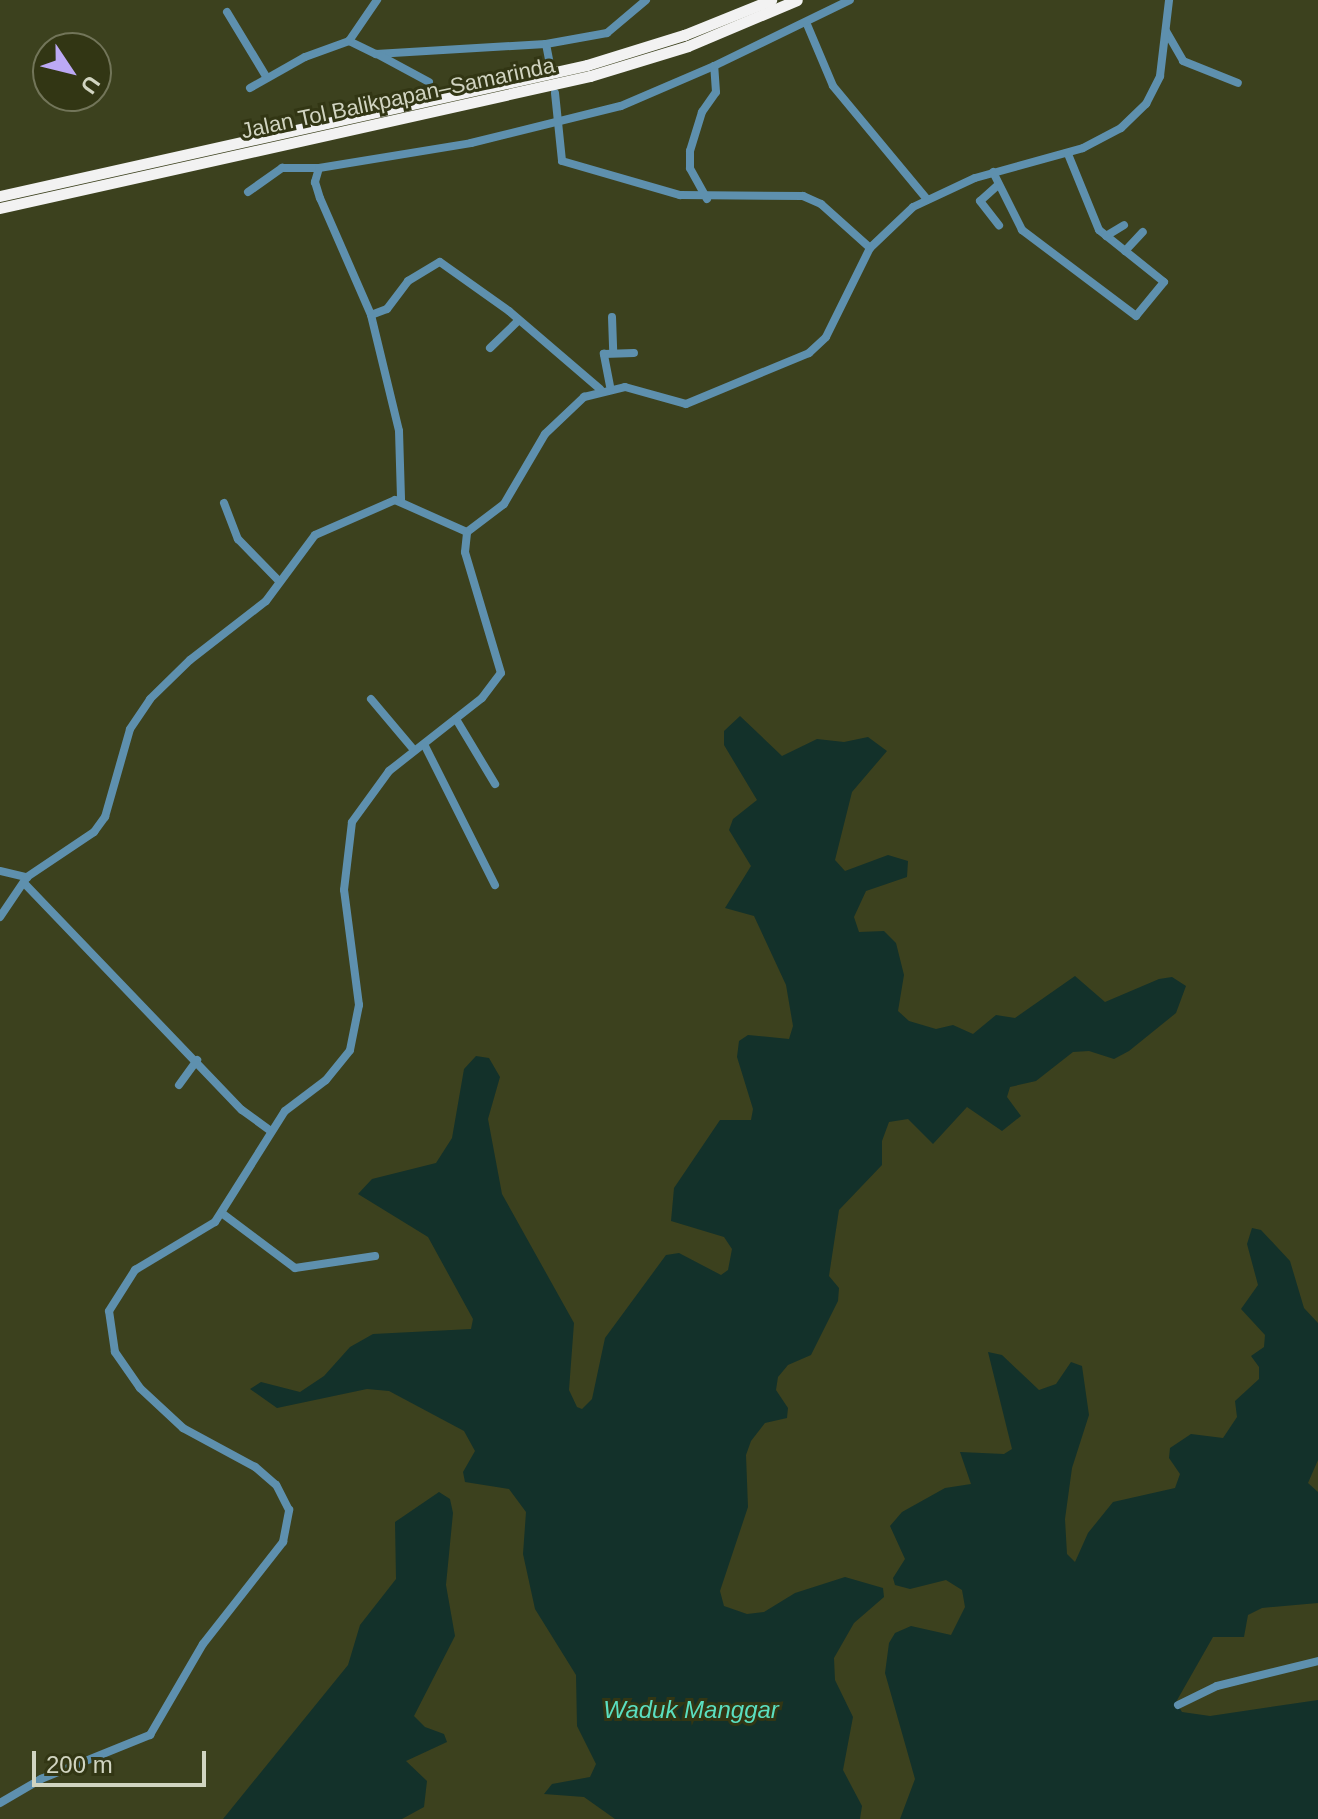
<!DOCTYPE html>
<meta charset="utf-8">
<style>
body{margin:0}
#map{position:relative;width:1318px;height:1819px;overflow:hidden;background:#3c411e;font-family:Helvetica,sans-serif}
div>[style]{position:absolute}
.water>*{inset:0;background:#13312a}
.minor>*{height:8px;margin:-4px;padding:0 4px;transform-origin:4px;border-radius:4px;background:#5e90ae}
.highway>*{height:11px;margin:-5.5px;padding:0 5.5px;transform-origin:5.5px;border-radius:5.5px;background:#f2f2f2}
span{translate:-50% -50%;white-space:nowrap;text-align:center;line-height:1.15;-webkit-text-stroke:6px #323614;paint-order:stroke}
.street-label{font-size:22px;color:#d1d4c1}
.water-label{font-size:24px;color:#5adfc1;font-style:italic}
.north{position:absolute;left:32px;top:32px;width:80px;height:80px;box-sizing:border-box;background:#323614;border:2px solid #727559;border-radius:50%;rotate:125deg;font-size:22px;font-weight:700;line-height:32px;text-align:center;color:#d1d4c1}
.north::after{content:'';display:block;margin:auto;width:28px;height:36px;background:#bca9f5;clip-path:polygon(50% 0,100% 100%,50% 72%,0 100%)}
.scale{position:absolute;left:32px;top:1751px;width:174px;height:36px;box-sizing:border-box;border:4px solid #d1d4c1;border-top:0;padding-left:10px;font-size:24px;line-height:28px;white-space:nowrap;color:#d1d4c1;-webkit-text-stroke:6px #323614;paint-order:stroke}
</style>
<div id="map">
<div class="water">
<div style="clip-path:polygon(740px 716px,782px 756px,817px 739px,844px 742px,868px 737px,887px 751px,852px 792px,835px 860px,845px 871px,888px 855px,908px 861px,907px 877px,866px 891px,854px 917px,859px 932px,884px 931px,896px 943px,904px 975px,898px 1011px,909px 1021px,936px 1029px,953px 1025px,973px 1034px,996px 1015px,1015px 1018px,1075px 976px,1105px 1002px,1159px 979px,1172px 977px,1186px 986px,1176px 1013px,1129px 1051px,1114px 1059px,1089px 1051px,1073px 1052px,1036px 1081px,1010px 1087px,1007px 1097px,1021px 1116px,1002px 1131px,967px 1107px,933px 1144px,908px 1119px,889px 1122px,882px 1141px,882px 1165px,839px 1210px,829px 1276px,839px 1288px,838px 1301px,811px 1355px,788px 1365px,778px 1377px,776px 1390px,788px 1408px,787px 1418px,765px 1423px,751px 1441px,746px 1455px,748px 1507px,720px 1591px,724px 1606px,747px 1614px,764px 1612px,795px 1593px,845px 1577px,883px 1588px,884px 1597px,854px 1623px,834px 1658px,835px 1680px,853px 1717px,843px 1770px,862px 1806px,860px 1819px,615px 1819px,584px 1797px,544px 1794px,552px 1784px,590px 1777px,596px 1764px,577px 1726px,576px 1675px,535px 1609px,523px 1554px,526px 1512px,509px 1489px,465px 1482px,463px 1472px,475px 1451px,464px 1431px,389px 1391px,367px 1389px,277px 1408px,250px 1389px,261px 1382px,300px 1392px,324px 1376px,350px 1347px,373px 1334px,471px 1329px,473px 1319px,428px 1237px,358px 1194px,372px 1179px,436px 1163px,452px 1138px,464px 1069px,476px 1056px,489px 1058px,500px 1077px,488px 1119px,502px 1194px,574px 1323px,569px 1390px,577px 1407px,582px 1409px,592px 1399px,605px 1338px,666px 1255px,679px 1253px,721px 1275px,728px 1270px,732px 1249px,724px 1237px,671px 1221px,674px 1188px,720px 1120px,751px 1120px,753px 1109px,737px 1057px,739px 1041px,748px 1035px,789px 1039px,793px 1026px,786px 985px,754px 916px,725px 908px,751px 866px,729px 830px,733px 819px,757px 800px,724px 745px,724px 731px)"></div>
<div style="clip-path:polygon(1252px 1228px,1261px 1230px,1290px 1261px,1304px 1308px,1318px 1323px,1318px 1460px,1308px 1483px,1318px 1492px,1318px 1603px,1262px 1608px,1248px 1615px,1244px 1637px,1213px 1637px,1176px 1702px,1182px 1712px,1210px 1716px,1318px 1700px,1318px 1819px,900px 1819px,915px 1779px,885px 1673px,889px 1643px,895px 1633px,911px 1626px,951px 1635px,965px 1607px,962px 1590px,946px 1580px,910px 1589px,895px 1585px,893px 1578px,905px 1559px,890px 1526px,902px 1512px,945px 1488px,971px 1484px,960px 1452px,1004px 1454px,1012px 1449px,988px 1352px,1002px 1355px,1039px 1390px,1056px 1384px,1071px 1362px,1082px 1366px,1089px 1415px,1072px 1468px,1065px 1519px,1067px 1554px,1075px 1562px,1088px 1533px,1113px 1502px,1175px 1488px,1180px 1474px,1169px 1458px,1170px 1448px,1191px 1434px,1223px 1438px,1237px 1417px,1235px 1401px,1259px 1379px,1259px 1367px,1251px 1356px,1264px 1347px,1265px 1335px,1241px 1309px,1258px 1285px,1247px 1244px)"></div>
<div style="clip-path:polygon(439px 1492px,450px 1499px,453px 1513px,446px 1585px,455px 1636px,414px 1716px,425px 1727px,444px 1734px,447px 1742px,406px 1761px,427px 1781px,424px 1807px,402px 1819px,223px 1819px,348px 1665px,360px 1625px,396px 1579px,395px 1522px)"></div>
</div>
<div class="minor">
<div style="left:227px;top:12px;width:77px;rotate:58.8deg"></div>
<div style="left:806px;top:22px;width:69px;rotate:67.1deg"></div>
<div style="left:833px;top:86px;width:146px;rotate:50.3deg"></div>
<div style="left:1166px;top:31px;width:34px;rotate:60deg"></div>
<div style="left:1183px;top:61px;width:59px;rotate:21.8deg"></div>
<div style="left:349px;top:41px;width:30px;rotate:26deg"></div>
<div style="left:376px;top:54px;width:170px;rotate:-3.4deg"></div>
<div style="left:546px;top:44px;width:62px;rotate:-10.2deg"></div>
<div style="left:607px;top:33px;width:51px;rotate:-40.2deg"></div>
<div style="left:546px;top:44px;width:21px;rotate:79deg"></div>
<div style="left:377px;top:54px;width:59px;rotate:28.3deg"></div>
<div style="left:250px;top:88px;width:63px;rotate:-29.4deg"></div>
<div style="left:305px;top:57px;width:47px;rotate:-20deg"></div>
<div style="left:349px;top:41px;width:50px;rotate:-55.7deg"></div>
<div style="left:555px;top:93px;width:68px;rotate:84.1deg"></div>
<div style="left:562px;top:161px;width:123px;rotate:16.1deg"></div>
<div style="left:680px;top:195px;width:123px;rotate:0.5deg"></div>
<div style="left:803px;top:196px;width:20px;rotate:24deg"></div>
<div style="left:821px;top:204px;width:66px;rotate:41.9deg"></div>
<div style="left:319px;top:168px;width:15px;rotate:106deg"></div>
<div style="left:315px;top:182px;width:17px;rotate:73deg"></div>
<div style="left:320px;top:198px;width:128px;rotate:66.4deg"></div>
<div style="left:371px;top:315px;width:119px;rotate:76.4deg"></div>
<div style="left:399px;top:431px;width:69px;rotate:88.3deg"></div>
<div style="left:993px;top:172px;width:65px;rotate:63.4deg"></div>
<div style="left:1022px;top:230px;width:143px;rotate:37deg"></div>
<div style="left:1136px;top:316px;width:44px;rotate:-50.5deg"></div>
<div style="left:1164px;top:282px;width:83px;rotate:-141.3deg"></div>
<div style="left:1099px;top:230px;width:82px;rotate:-112.2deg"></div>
<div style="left:998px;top:185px;width:24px;rotate:138deg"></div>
<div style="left:980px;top:201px;width:31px;rotate:52deg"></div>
<div style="left:248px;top:192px;width:42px;rotate:-35.2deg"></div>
<div style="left:282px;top:168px;width:37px"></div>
<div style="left:319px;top:168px;width:154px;rotate:-9.3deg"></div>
<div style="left:471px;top:143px;width:154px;rotate:-13.9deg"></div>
<div style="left:621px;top:106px;width:101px;rotate:-23.3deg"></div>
<div style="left:707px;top:199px;width:35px;rotate:-119deg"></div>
<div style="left:690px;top:168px;width:17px;rotate:-90deg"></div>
<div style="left:690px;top:151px;width:41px;rotate:-72.9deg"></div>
<div style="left:702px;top:112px;width:24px;rotate:-55deg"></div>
<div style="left:716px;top:92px;width:26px;rotate:-94deg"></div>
<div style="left:714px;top:66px;width:151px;rotate:-25.9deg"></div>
<div style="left:1106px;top:236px;width:21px;rotate:-31deg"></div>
<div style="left:1125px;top:251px;width:26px;rotate:-47deg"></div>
<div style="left:371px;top:315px;width:17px;rotate:-21deg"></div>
<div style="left:387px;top:309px;width:35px;rotate:-53deg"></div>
<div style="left:408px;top:281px;width:37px;rotate:-31deg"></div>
<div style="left:440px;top:262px;width:85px;rotate:35.4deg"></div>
<div style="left:509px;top:311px;width:120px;rotate:40.6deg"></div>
<div style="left:612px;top:317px;width:34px;rotate:88deg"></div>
<div style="left:490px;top:348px;width:40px;rotate:-44deg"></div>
<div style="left:610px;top:386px;width:33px;rotate:-101deg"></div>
<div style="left:604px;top:354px;width:30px;rotate:-2deg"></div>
<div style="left:224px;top:503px;width:39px;rotate:69deg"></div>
<div style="left:238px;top:539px;width:59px;rotate:45.7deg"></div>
<div style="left:467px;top:532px;width:46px;rotate:-37.1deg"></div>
<div style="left:504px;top:504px;width:81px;rotate:-59.6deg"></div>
<div style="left:545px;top:434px;width:54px;rotate:-43.5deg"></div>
<div style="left:584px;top:397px;width:42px;rotate:-13.7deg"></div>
<div style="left:625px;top:387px;width:63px;rotate:15.6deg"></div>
<div style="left:686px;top:404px;width:133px;rotate:-22.5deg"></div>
<div style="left:809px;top:353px;width:23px;rotate:-43deg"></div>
<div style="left:826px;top:337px;width:99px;rotate:-63.7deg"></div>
<div style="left:870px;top:248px;width:59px;rotate:-43.6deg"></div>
<div style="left:913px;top:207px;width:68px;rotate:-25.1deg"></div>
<div style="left:975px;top:178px;width:112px;rotate:-15.5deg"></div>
<div style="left:1083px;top:148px;width:43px;rotate:-27.8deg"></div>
<div style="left:1121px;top:128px;width:35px;rotate:-44deg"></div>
<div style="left:1146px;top:104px;width:31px;rotate:-63deg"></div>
<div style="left:1160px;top:76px;width:77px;rotate:-83.2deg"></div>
<div style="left:371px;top:699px;width:67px;rotate:49.9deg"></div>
<div style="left:456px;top:719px;width:76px;rotate:59deg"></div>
<div style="left:424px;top:744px;width:158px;rotate:63.3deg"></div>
<div style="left:0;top:871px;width:28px;rotate:13deg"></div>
<div style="left:25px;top:884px;width:313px;rotate:46.2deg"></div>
<div style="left:242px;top:1110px;width:36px;rotate:36deg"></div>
<div style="left:0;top:917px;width:48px;rotate:-56deg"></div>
<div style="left:27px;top:877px;width:81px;rotate:-33.9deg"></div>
<div style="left:94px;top:832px;width:19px;rotate:-54deg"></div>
<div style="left:105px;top:817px;width:91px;rotate:-74.1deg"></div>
<div style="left:130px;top:729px;width:36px;rotate:-56deg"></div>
<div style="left:150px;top:699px;width:56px;rotate:-44.3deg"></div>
<div style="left:190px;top:660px;width:96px;rotate:-37.8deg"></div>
<div style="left:266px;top:601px;width:82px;rotate:-53.4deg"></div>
<div style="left:315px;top:535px;width:87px;rotate:-23.6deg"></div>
<div style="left:395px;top:500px;width:79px;rotate:24deg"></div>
<div style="left:179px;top:1085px;width:31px;rotate:-54deg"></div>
<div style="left:223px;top:1214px;width:90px;rotate:36.9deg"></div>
<div style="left:295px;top:1268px;width:81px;rotate:-8.5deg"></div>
<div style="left:1178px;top:1705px;width:43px;rotate:-26deg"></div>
<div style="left:1217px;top:1686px;width:104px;rotate:-13.9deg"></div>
<div style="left:0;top:1803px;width:48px;rotate:-30.3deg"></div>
<div style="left:41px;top:1779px;width:118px;rotate:-22deg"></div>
<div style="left:150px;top:1735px;width:105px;rotate:-59.8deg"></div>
<div style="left:203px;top:1644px;width:130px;rotate:-51.9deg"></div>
<div style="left:283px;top:1542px;width:33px;rotate:-79deg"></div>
<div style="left:289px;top:1510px;width:28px;rotate:-117deg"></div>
<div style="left:276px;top:1485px;width:28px;rotate:-139deg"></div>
<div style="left:255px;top:1467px;width:82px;rotate:-151.6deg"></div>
<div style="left:183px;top:1428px;width:59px;rotate:-137.1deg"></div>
<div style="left:140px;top:1388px;width:44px;rotate:-124.8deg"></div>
<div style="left:115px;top:1352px;width:41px;rotate:-98.3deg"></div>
<div style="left:109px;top:1311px;width:49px;rotate:-57.6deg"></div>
<div style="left:135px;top:1270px;width:93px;rotate:-31deg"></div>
<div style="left:215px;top:1222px;width:131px;rotate:-57.8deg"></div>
<div style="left:285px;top:1111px;width:51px;rotate:-37.1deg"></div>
<div style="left:326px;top:1080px;width:38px;rotate:-51deg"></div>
<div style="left:350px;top:1050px;width:46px;rotate:-78.7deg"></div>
<div style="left:359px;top:1005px;width:116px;rotate:-97.4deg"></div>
<div style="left:344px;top:890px;width:68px;rotate:-83.3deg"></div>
<div style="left:352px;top:822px;width:63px;rotate:-54deg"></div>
<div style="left:389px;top:771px;width:118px;rotate:-38.1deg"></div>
<div style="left:482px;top:698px;width:31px;rotate:-53deg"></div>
<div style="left:501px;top:673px;width:126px;rotate:-106.6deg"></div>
<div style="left:465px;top:552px;width:20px;rotate:-84deg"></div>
</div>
<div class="highway">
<div style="left:0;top:196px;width:601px;rotate:-12.58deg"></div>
<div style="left:587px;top:65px;width:102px;rotate:-17.2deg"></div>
<div style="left:684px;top:35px;width:94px;rotate:-21.9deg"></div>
<div style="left:0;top:208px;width:605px;rotate:-12.61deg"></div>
<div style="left:590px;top:76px;width:102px;rotate:-17deg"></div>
<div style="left:688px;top:46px;width:118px;rotate:-22.9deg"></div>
</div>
<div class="street-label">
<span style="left:398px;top:98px;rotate:-12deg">Jalan Tol Balikpapan–Samarinda</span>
</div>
<div class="water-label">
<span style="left:691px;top:1710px">Waduk Manggar</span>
</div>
<div class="north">U</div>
<div class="scale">200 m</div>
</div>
